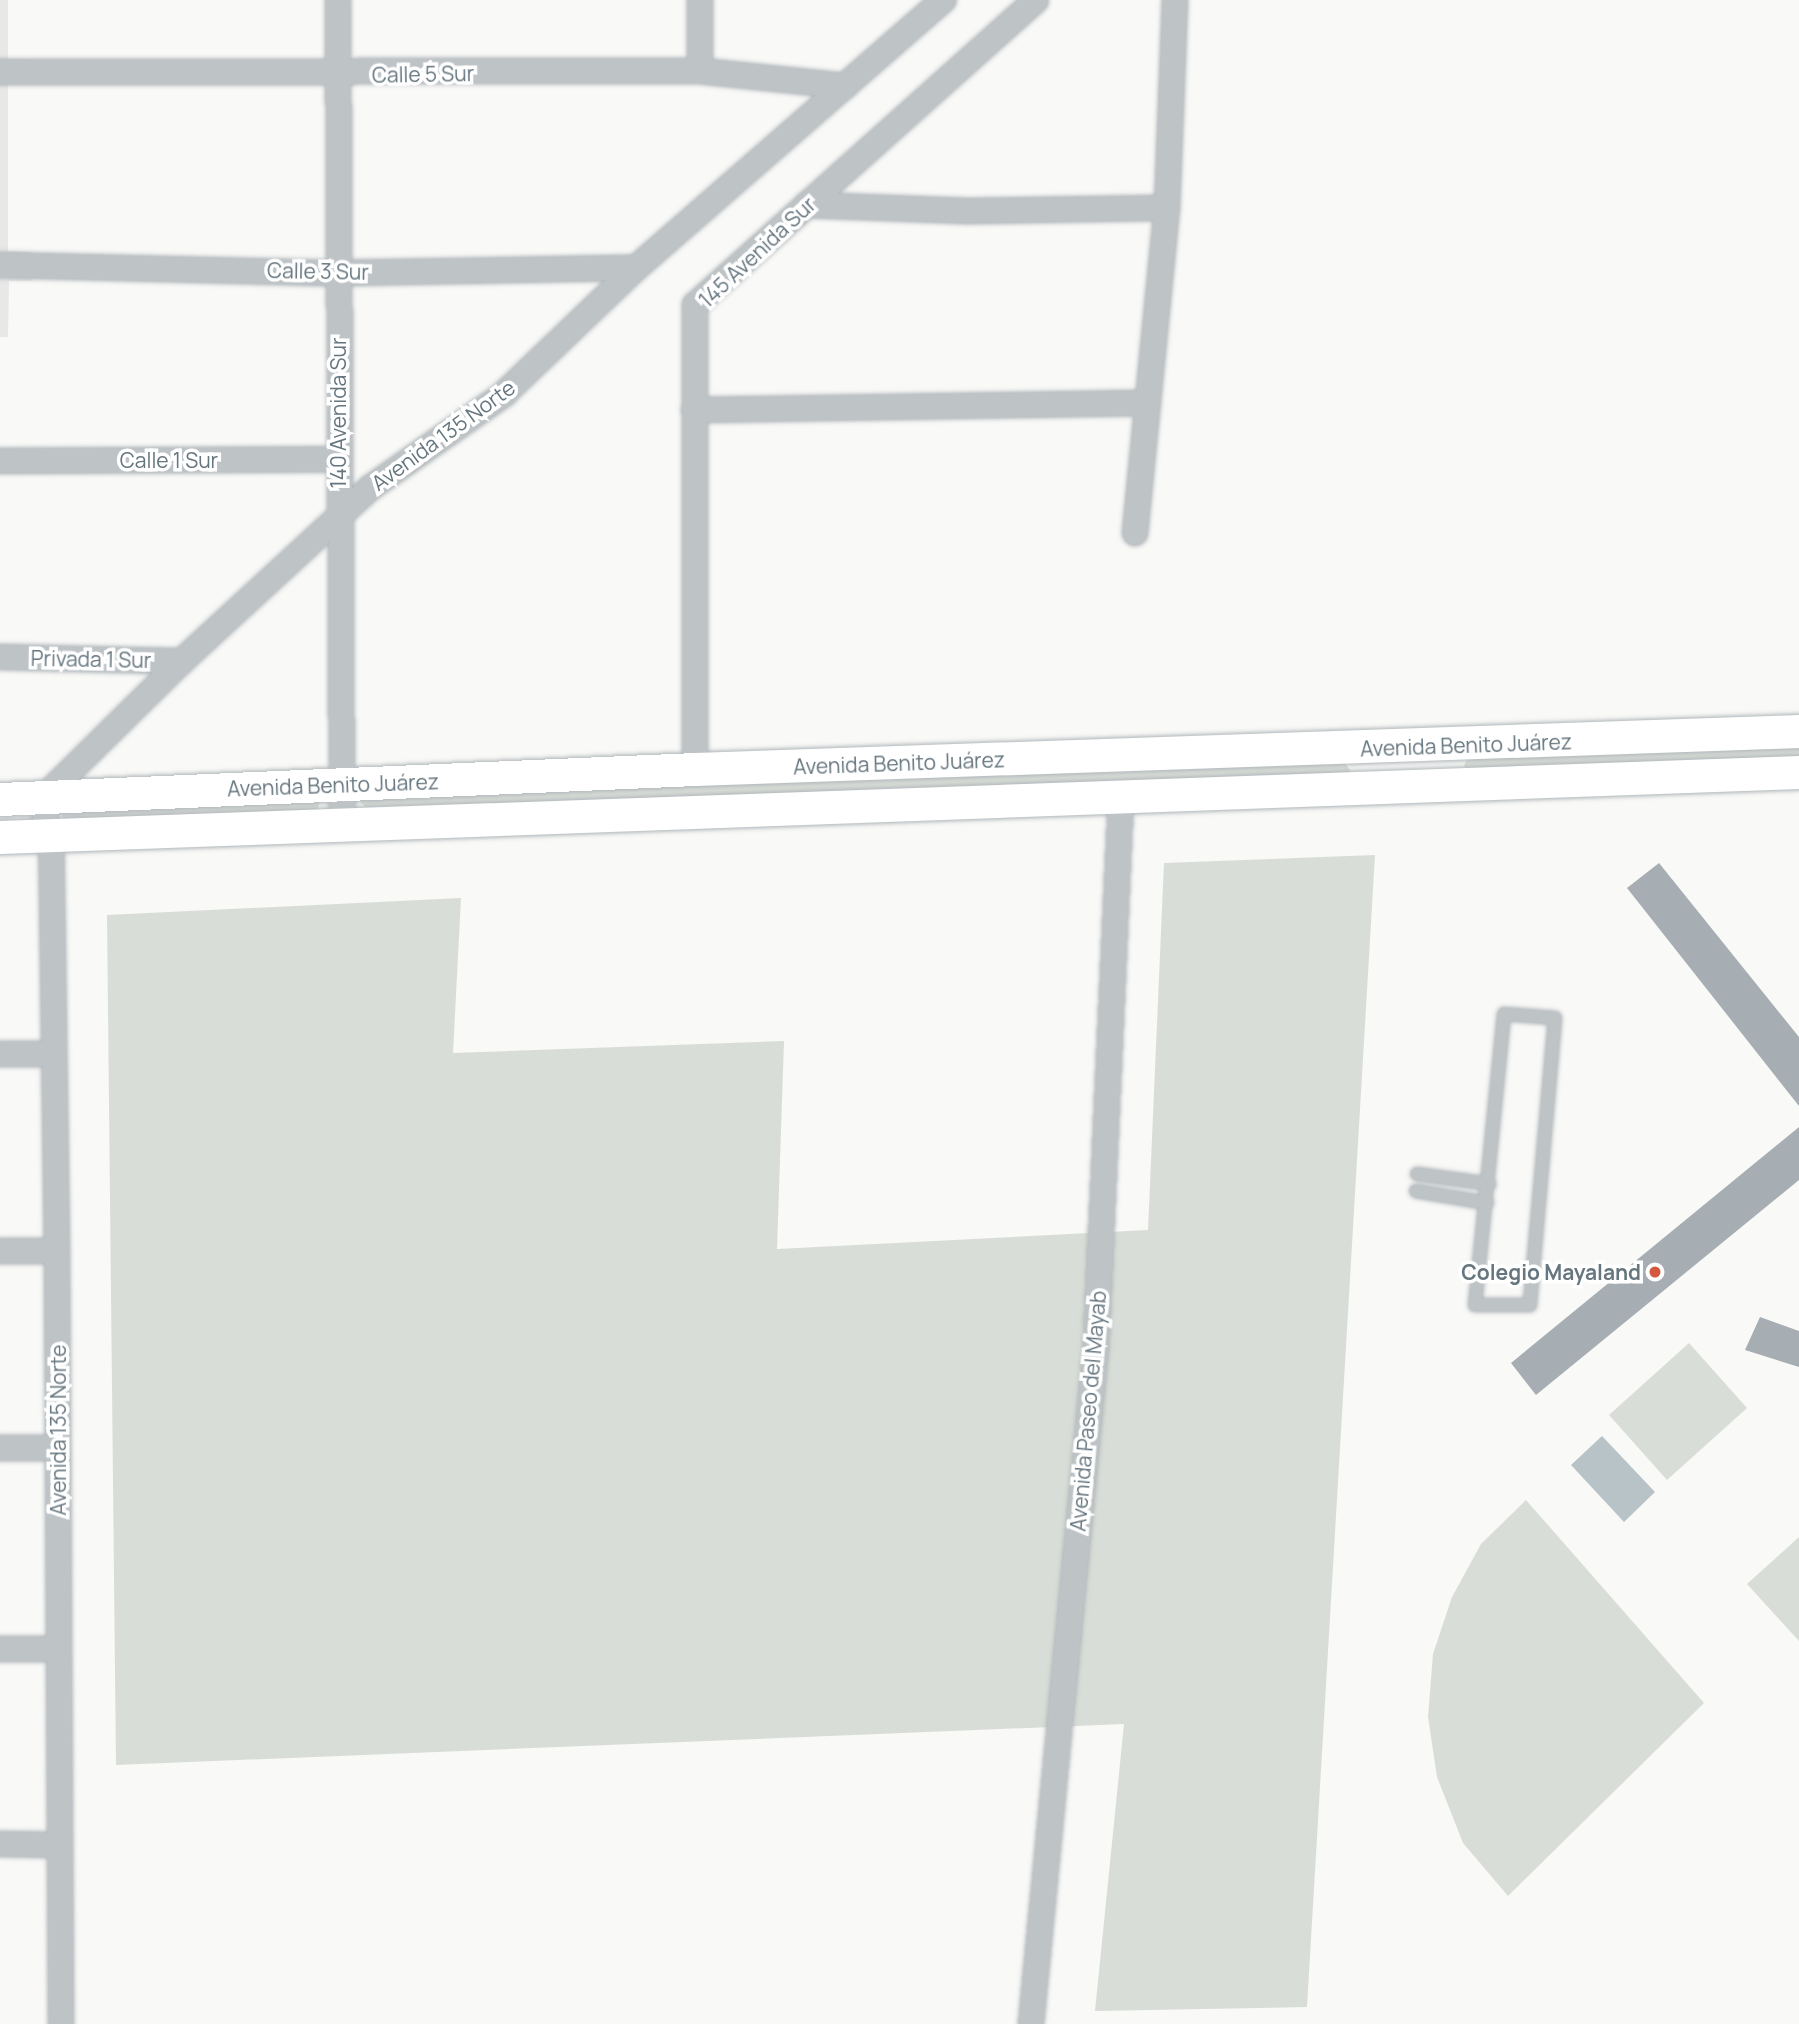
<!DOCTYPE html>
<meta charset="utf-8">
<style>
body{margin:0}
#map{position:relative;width:1799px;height:2024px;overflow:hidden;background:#f9f9f7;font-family:Manrope,sans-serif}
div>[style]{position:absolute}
.built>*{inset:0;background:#e7e8e7}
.green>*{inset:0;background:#d9ddd7}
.water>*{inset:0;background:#b8c3c7}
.building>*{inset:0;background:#a6aeb3}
.roads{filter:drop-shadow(0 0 2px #b1b7bb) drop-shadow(0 0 2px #b1b7bb)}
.lane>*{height:12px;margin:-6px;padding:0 6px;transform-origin:6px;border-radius:6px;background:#bec3c6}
.street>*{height:24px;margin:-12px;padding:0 12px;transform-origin:12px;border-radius:12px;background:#bec3c6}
.secondary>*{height:33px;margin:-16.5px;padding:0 16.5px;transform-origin:16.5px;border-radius:16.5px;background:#fff}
.dots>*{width:19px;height:19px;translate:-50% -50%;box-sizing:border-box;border:4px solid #fff;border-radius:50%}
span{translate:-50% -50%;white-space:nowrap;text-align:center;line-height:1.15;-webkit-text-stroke:7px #fff;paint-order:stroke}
.street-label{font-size:21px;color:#66767f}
.poi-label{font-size:21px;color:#66767f;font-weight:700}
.right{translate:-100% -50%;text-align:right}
</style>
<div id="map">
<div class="built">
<div style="clip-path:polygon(0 0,8px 0,8px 59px,30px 59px,30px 83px,8px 84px,8px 251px,32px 252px,33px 281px,9px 281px,8px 337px,0 337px)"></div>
</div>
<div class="green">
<div style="clip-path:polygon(1799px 746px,1799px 759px,1468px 770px,1464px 766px,1468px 757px)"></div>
<div style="clip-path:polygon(1343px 761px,1351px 771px,1343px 776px,366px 807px,361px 803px,363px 797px)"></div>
<div style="clip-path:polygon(320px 801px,316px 815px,63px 820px,61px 810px)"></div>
<div style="clip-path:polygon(1375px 855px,1307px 2007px,1095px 2011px,1124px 1724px,116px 1765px,107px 915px,461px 898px,453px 1053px,784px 1041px,777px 1249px,1148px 1230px,1164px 863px)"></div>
<div style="clip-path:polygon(1689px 1343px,1747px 1408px,1667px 1480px,1609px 1415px)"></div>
<div style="clip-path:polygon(1526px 1500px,1704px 1703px,1508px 1896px,1463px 1843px,1437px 1777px,1428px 1717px,1433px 1654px,1452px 1597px,1481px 1544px)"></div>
<div style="clip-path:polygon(1799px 1537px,1799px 1641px,1747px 1584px)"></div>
</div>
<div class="water">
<div style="clip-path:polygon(1602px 1436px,1655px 1492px,1624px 1522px,1571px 1465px)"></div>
</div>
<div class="building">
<div style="clip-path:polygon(1659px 863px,1799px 1037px,1799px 1106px,1627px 888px)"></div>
<div style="clip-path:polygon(1799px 1127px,1799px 1180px,1536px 1395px,1511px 1363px)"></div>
<div style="clip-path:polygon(1760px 1317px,1799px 1331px,1799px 1367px,1745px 1350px)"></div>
</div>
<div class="roads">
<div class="lane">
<div style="left:1504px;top:1014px;width:51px;rotate:4.5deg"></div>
<div style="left:1555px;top:1018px;width:288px;rotate:95deg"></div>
<div style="left:1530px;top:1305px;width:55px;rotate:180deg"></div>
<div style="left:1475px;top:1305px;width:292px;rotate:-84.3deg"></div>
<div style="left:1417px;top:1174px;width:73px;rotate:7.9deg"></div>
<div style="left:1416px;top:1191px;width:72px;rotate:9.6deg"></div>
</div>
<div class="street">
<div style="left:338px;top:0;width:825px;rotate:89.72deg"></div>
<div style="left:700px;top:71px;width:71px;rotate:-90deg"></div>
<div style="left:0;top:72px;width:700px;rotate:-0.08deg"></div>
<div style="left:700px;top:71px;width:146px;rotate:5.9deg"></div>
<div style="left:806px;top:205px;width:162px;rotate:2.1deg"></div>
<div style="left:968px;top:211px;width:199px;rotate:-0.9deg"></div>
<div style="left:0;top:265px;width:338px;rotate:1.4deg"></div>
<div style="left:338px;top:273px;width:298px;rotate:-1deg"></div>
<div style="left:694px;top:410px;width:454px;rotate:-0.9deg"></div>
<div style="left:0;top:461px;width:337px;rotate:-0.3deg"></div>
<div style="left:1135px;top:533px;width:327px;rotate:-84.4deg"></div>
<div style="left:1167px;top:208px;width:208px;rotate:-87.8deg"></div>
<div style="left:0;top:657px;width:182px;rotate:1.3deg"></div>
<div style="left:695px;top:769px;width:464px;rotate:-90deg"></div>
<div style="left:695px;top:305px;width:457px;rotate:-41.8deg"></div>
<div style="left:0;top:1054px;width:54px"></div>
<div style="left:0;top:1251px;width:57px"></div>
<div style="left:0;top:1448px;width:58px"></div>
<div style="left:0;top:1649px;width:58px"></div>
<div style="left:0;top:1844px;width:57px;rotate:1deg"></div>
<div style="left:61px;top:2024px;width:773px;rotate:-90.3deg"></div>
<div style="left:57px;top:1251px;width:415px;rotate:-90.8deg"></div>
<div style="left:51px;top:836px;width:16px;rotate:-112deg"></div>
<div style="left:45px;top:821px;width:25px;rotate:-90deg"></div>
<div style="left:45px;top:796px;width:192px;rotate:-44.6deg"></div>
<div style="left:182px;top:661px;width:255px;rotate:-42.6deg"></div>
<div style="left:370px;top:488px;width:164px;rotate:-35deg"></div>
<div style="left:504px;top:394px;width:182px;rotate:-43.7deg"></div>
<div style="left:636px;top:268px;width:408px;rotate:-41.1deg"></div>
<div style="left:1031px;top:2024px;width:680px;rotate:-84.52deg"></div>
<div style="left:1096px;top:1347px;width:551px;rotate:-87.4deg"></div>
</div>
<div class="secondary">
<div style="left:0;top:799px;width:696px;rotate:-2.47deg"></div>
<div style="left:695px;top:769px;width:1105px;rotate:-1.97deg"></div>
<div style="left:0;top:837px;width:1800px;rotate:-2.07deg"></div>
</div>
</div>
<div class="dots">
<div style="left:1655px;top:1272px;background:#d3583d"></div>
</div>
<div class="street-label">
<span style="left:423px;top:74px;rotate:-1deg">Calle 5 Sur</span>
<span style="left:757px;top:252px;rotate:-43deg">145 Avenida Sur</span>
<span style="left:318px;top:271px;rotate:1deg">Calle 3 Sur</span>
<span style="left:338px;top:413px;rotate:-90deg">140 Avenida Sur</span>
<span style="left:443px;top:435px;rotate:-36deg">Avenida 135 Norte</span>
<span style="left:169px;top:460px">Calle 1 Sur</span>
<span style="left:91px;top:659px;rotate:1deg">Privada 1 Sur</span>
<span style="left:1466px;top:745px;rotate:-2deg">Avenida Benito Juárez</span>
<span style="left:899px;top:763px;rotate:-2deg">Avenida Benito Juárez</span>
<span style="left:333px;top:785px;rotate:-2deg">Avenida Benito Juárez</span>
<span style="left:1088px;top:1411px;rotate:-85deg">Avenida Paseo del Mayab</span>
<span style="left:58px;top:1430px;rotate:-90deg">Avenida 135 Norte</span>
</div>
<div class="poi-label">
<span class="right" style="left:1641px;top:1272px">Colegio Mayaland</span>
</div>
</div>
